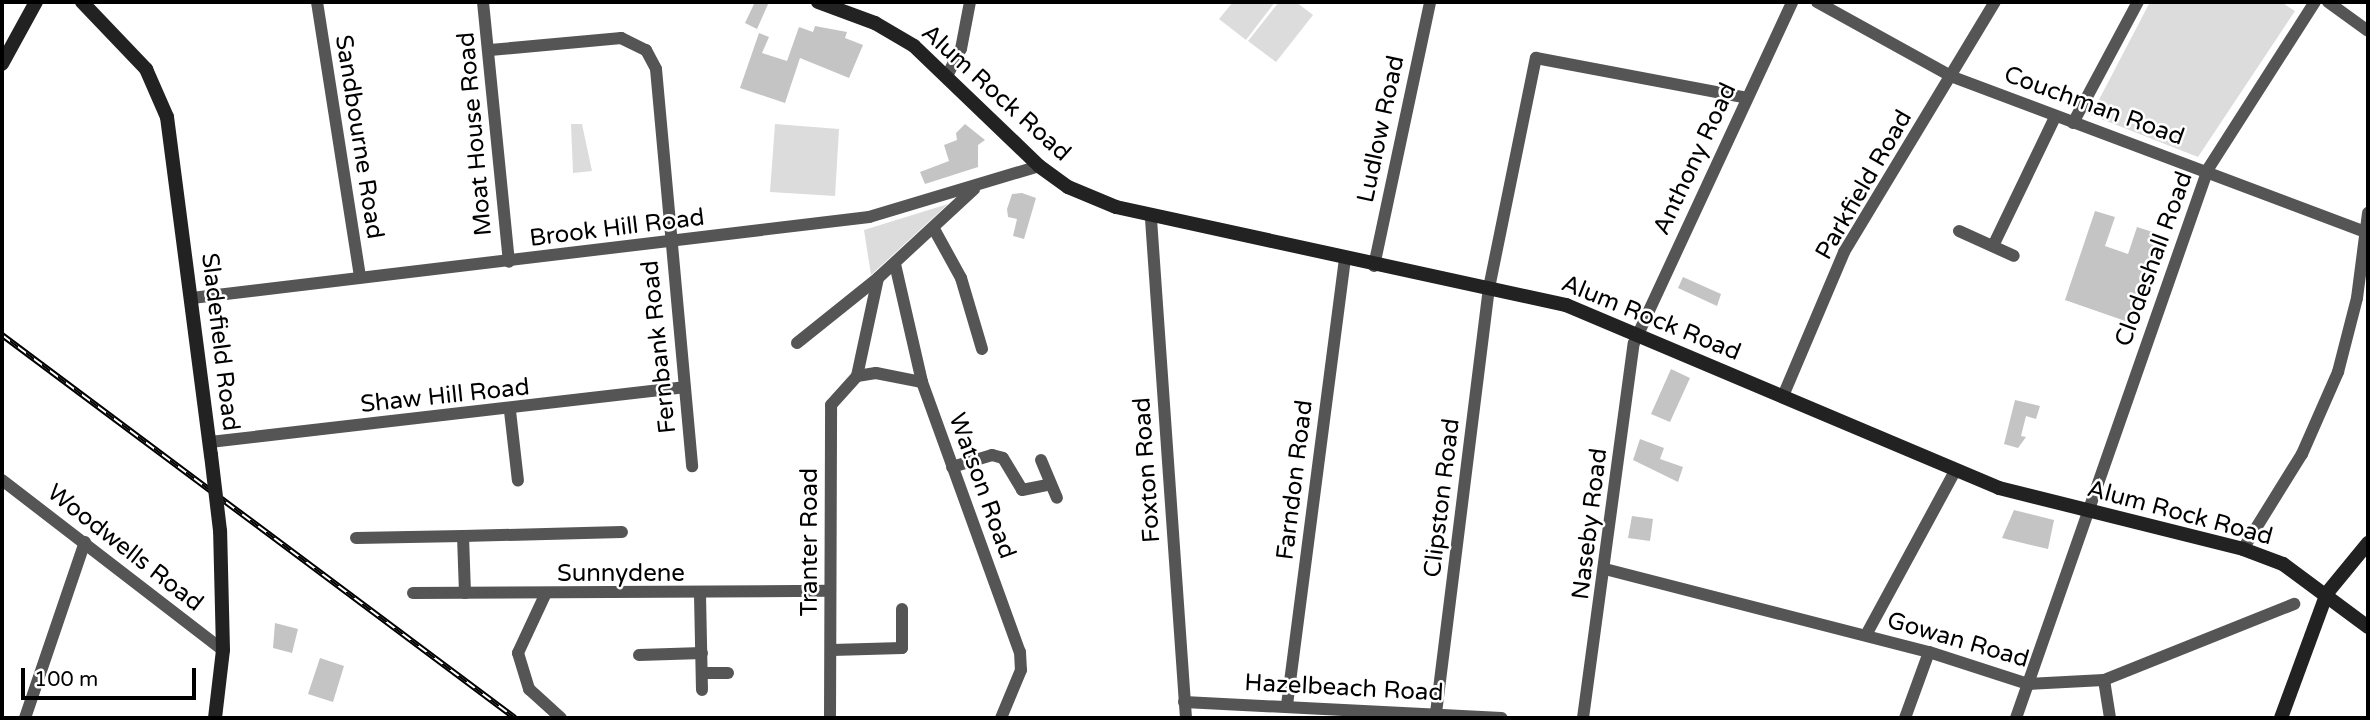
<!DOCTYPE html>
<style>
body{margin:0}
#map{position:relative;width:2370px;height:720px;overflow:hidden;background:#fff;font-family:"Varela Round",sans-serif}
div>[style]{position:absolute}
.green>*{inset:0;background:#dcdcdc}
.building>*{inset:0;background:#c4c4c4}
.street>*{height:12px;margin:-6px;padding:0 6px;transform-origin:6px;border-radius:6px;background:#555}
.secondary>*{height:14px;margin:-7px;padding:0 7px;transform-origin:7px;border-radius:7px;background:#222}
.rail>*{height:6px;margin-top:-3px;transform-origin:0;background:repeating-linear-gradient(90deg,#fff 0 10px,#000 0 20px);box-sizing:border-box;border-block:2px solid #000}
.secondary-bridge>*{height:14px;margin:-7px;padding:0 7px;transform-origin:7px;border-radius:7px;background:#222}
span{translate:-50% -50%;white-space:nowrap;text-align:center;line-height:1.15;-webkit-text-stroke:5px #fff;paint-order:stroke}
.street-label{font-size:24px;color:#000}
.frame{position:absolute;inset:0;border:4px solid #000;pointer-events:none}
.scale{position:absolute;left:21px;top:668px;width:175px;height:32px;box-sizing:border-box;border:4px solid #000;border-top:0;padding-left:9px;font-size:21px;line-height:24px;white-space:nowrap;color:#000;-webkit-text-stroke:5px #fff;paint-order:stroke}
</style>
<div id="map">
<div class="green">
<div style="clip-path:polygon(1233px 2px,1275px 2px,1246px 40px,1219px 19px)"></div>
<div style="clip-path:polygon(1279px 2px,1296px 2px,1313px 15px,1276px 62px,1248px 41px)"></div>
<div style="clip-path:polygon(2150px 2px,2281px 2px,2295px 11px,2198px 157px,2091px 115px)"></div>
<div style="clip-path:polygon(571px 124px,582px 124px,592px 171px,573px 173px)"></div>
<div style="clip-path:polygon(775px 124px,839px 129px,835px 196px,770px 192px)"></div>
<div style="clip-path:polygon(948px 204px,871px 275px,864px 230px)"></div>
</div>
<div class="building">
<div style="clip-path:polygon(755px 2px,769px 2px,757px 29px,745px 23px)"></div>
<div style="clip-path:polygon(815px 26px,847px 32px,845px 38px,863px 45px,849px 78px,800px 58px,785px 103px,740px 88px,759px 33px,769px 37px,762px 53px,787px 61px,799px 27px,813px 32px)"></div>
<div style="clip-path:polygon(965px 124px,985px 140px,978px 145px,978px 167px,925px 184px,920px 172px,949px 161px,944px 145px,957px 140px,956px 133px)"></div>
<div style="clip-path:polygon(1022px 193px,1036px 198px,1024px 239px,1013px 236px,1017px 219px,1008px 217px,1007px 209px,1012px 194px)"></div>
<div style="clip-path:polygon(2095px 211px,2115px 217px,2105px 246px,2128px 254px,2137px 227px,2162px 235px,2131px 323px,2065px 300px)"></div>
<div style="clip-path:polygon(1683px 277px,1721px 294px,1717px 306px,1678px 288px)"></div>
<div style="clip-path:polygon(1671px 369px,1690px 378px,1670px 422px,1651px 414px)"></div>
<div style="clip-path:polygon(2015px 400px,2040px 406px,2036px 419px,2026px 416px,2021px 436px,2026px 437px,2018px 448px,2004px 444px)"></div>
<div style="clip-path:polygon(1640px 439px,1664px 448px,1660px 459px,1683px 467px,1678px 482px,1633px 460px)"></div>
<div style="clip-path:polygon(2014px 510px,2054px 520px,2048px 549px,2002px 538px)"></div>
<div style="clip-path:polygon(1632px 516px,1653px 519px,1650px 541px,1628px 538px)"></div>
<div style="clip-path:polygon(275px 623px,298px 629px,292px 653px,273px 648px)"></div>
<div style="clip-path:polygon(320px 658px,344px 666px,333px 702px,308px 694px)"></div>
</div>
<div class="street">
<div style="left:317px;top:2px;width:279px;rotate:81.1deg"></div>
<div style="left:483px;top:2px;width:261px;rotate:84.3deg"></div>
<div style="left:1817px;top:2px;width:155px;rotate:28.9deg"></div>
<div style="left:1953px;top:77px;width:443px;rotate:20.6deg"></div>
<div style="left:2328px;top:2px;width:49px;rotate:35.9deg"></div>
<div style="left:490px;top:50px;width:132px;rotate:-5.2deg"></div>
<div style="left:621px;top:38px;width:28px;rotate:26deg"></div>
<div style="left:646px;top:50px;width:21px;rotate:62deg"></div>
<div style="left:656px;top:69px;width:399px;rotate:84.8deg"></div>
<div style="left:948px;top:74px;width:28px;rotate:-63deg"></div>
<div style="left:961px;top:49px;width:48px;rotate:-79.2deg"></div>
<div style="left:2073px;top:123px;width:137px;rotate:-61.8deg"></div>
<div style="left:1151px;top:219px;width:500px;rotate:85.99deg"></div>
<div style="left:934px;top:229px;width:56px;rotate:61.1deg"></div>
<div style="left:961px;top:278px;width:74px;rotate:73.5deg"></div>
<div style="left:1959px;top:231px;width:60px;rotate:24.4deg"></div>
<div style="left:1993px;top:246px;width:143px;rotate:-64.3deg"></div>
<div style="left:895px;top:264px;width:121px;rotate:77.1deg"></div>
<div style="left:922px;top:382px;width:287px;rotate:70.1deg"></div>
<div style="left:1020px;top:652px;width:18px;rotate:87deg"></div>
<div style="left:1021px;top:670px;width:52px;rotate:112.6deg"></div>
<div style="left:1374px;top:266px;width:270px;rotate:-78deg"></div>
<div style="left:192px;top:298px;width:682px;rotate:-6.82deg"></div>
<div style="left:869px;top:217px;width:177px;rotate:-16.7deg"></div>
<div style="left:797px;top:343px;width:104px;rotate:-38.7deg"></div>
<div style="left:878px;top:278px;width:131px;rotate:-42.8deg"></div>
<div style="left:857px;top:376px;width:19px;rotate:-9deg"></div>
<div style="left:876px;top:373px;width:47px;rotate:11.1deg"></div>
<div style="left:1783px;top:396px;width:156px;rotate:-67deg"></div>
<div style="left:1844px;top:252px;width:292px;rotate:-58.9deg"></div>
<div style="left:510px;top:411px;width:70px;rotate:83.5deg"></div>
<div style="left:210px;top:442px;width:477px;rotate:-6.6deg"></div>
<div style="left:1041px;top:460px;width:41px;rotate:67.2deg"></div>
<div style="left:952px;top:467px;width:42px;rotate:-16.7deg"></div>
<div style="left:992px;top:455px;width:11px;rotate:15deg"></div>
<div style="left:1003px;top:458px;width:37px;rotate:59deg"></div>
<div style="left:1022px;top:490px;width:25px;rotate:-11deg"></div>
<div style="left:2px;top:480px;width:279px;rotate:37.6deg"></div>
<div style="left:356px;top:538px;width:107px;rotate:-1.1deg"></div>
<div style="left:2243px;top:549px;width:112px;rotate:-58.2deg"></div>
<div style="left:2302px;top:454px;width:90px;rotate:-66.3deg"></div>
<div style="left:2338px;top:372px;width:76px;rotate:-75.6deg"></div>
<div style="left:2357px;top:298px;width:86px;rotate:-82.6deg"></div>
<div style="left:1605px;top:569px;width:334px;rotate:14.4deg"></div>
<div style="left:1929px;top:652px;width:104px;rotate:17.9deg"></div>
<div style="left:2028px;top:684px;width:76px;rotate:-3deg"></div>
<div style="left:2104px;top:680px;width:205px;rotate:-21.8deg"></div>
<div style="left:413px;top:593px;width:416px;rotate:-0.3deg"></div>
<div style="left:465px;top:593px;width:57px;rotate:-92deg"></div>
<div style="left:463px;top:536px;width:159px;rotate:-1.4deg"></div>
<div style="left:545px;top:595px;width:64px;rotate:115deg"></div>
<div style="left:518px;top:653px;width:38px;rotate:73deg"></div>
<div style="left:529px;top:689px;width:43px;rotate:42.2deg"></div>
<div style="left:700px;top:595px;width:95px;rotate:88.8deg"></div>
<div style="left:1866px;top:635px;width:187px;rotate:-61.5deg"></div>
<div style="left:832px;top:650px;width:70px;rotate:-1.6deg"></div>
<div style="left:902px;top:648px;width:39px;rotate:-90deg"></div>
<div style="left:639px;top:655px;width:63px;rotate:-1.8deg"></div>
<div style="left:703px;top:673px;width:25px"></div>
<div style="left:2104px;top:680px;width:38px;rotate:81deg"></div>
<div style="left:1184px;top:702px;width:318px;rotate:2.9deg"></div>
<div style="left:1287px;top:705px;width:449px;rotate:-82.6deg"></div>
<div style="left:1436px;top:713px;width:428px;rotate:-82.9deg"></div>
<div style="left:1489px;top:288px;width:235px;rotate:-78.5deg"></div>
<div style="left:1536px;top:58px;width:215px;rotate:10.7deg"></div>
<div style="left:25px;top:718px;width:186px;rotate:-71.2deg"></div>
<div style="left:830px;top:718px;width:313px;rotate:-89.8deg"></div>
<div style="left:831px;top:405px;width:39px;rotate:-48deg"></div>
<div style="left:857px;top:376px;width:100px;rotate:-77.9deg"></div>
<div style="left:1583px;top:718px;width:378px;rotate:-82.3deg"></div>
<div style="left:1634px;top:343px;width:376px;rotate:-65.1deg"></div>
<div style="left:1905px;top:718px;width:70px;rotate:-70deg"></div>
<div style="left:2016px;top:718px;width:582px;rotate:-70.72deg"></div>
<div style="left:2208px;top:169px;width:198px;rotate:-57.4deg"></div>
</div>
<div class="secondary">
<div style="left:82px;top:2px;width:93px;rotate:46.3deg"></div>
<div style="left:146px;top:69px;width:52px;rotate:66.4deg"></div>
<div style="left:167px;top:117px;width:341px;rotate:82.6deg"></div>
<div style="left:818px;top:2px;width:61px;rotate:20.2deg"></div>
<div style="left:875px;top:23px;width:45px;rotate:30.5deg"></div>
<div style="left:914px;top:46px;width:173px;rotate:43.8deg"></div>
<div style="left:1039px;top:166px;width:36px;rotate:36deg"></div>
<div style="left:1068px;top:187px;width:52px;rotate:22.6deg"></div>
<div style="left:1116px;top:207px;width:461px;rotate:12.3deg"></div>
<div style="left:1566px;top:305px;width:470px;rotate:22.9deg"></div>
<div style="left:1999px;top:488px;width:252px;rotate:14deg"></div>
<div style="left:2243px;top:549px;width:43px;rotate:20.6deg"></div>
<div style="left:2283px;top:564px;width:106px;rotate:36.5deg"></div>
<div style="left:2px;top:64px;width:71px;rotate:-61.3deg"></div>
<div style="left:215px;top:718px;width:68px;rotate:-83.3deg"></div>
<div style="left:223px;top:650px;width:119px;rotate:-91.4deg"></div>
<div style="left:2281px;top:718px;width:133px;rotate:-69.8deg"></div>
<div style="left:2327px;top:593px;width:65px;rotate:-50.6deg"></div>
</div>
<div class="rail">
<div style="left:2px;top:335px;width:640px;rotate:36.74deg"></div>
</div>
<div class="secondary-bridge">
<div style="left:211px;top:455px;width:77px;rotate:83.2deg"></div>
</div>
<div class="street-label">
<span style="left:996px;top:93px;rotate:42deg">Alum Rock Road</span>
<span style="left:2094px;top:106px;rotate:20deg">Couchman Road</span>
<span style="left:1381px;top:129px;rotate:-78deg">Ludlow Road</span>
<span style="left:475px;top:134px;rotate:-95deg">Moat House Road</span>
<span style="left:359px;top:137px;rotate:81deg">Sandbourne Road</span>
<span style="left:1695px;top:159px;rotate:-65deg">Anthony Road</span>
<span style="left:1864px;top:185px;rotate:-60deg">Parkfield Road</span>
<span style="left:617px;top:228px;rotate:-7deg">Brook Hill Road</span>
<span style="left:2154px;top:259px;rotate:-70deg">Clodeshall Road</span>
<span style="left:1651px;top:318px;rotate:22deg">Alum Rock Road</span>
<span style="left:220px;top:342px;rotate:83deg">Sladefield Road</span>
<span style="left:659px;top:347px;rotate:-96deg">Fernbank Road</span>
<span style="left:445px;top:396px;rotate:-6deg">Shaw Hill Road</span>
<span style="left:1147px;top:470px;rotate:-94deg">Foxton Road</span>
<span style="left:1295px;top:480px;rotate:-83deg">Farndon Road</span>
<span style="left:982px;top:486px;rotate:70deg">Watson Road</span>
<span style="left:1442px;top:498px;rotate:-83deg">Clipston Road</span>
<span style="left:2180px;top:513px;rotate:15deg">Alum Rock Road</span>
<span style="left:1590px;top:524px;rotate:-83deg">Naseby Road</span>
<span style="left:810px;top:542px;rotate:-90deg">Tranter Road</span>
<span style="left:125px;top:548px;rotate:38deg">Woodwells Road</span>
<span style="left:621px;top:574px">Sunnydene</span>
<span style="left:1958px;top:640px;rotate:16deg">Gowan Road</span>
<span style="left:1344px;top:688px;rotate:3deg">Hazelbeach Road</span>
</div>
<div class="frame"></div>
<div class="scale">100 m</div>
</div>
